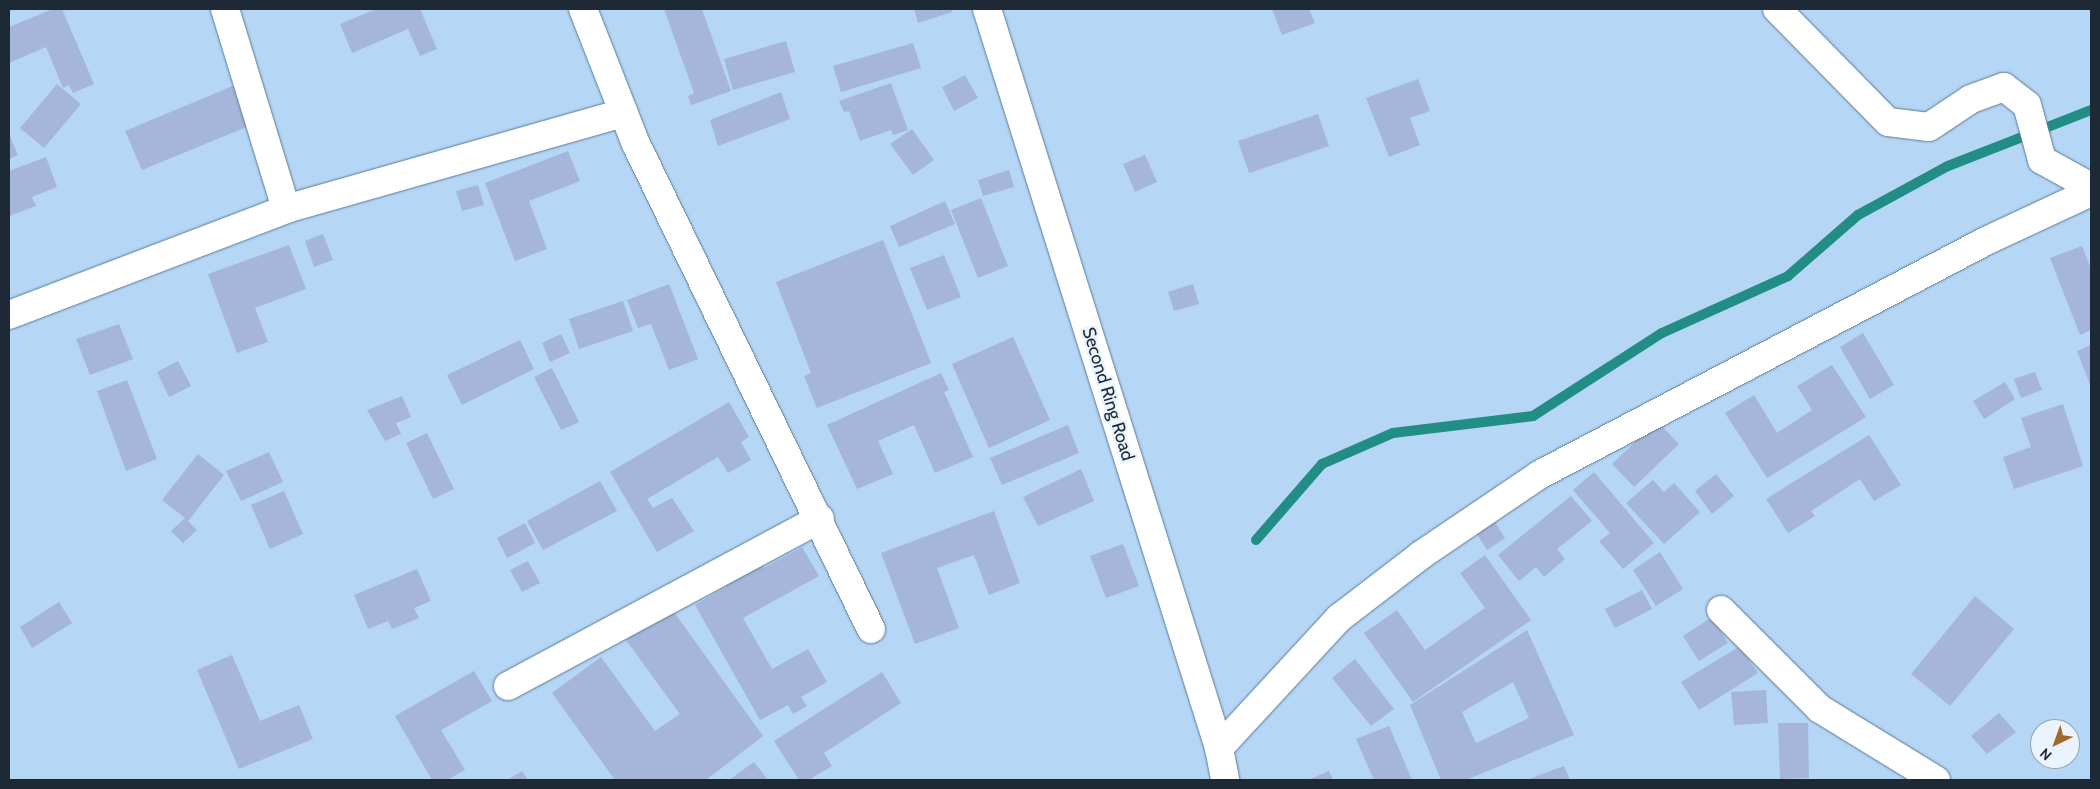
<!DOCTYPE html>
<style>
body{margin:0}
#map{position:relative;width:2100px;height:789px;overflow:hidden;background:#b5d6f5;font-family:Cabin,sans-serif}
div>[style]{position:absolute}
.stream>*{height:10px;margin:-5px;padding:0 5px;transform-origin:5px;border-radius:5px;background:#218d84}
.building>*{inset:0;background:#a5b6da}
.roads{filter:drop-shadow(0 0 1px #5c7b96) drop-shadow(0 0 1px #5c7b96)}
.minor>*{height:28px;margin:-14px;padding:0 14px;transform-origin:14px;border-radius:14px;background:#fff}
span{translate:-50% -50%;white-space:nowrap;text-align:center;line-height:1.15;-webkit-text-stroke:5px #eaf4fe;paint-order:stroke}
.street-label{font-size:18px;color:#1d2935}
.frame{position:absolute;inset:0;border:10px solid #1d2935;pointer-events:none}
.north{position:absolute;left:2030px;top:719px;width:50px;height:50px;box-sizing:border-box;background:#eaf4fe;border:1px solid #98a3ae;border-radius:50%;rotate:222deg;font-size:14px;font-weight:700;line-height:20px;text-align:center;color:#1d2935}
.north::after{content:'';display:block;margin:auto;width:18px;height:22px;background:#a16827;clip-path:polygon(50% 0,100% 100%,50% 72%,0 100%)}
</style>
<div id="map">
<div class="stream">
<div style="left:1256px;top:540px;width:101px;rotate:-49deg"></div>
<div style="left:1322px;top:464px;width:77px;rotate:-23.6deg"></div>
<div style="left:1393px;top:433px;width:141px;rotate:-6.9deg"></div>
<div style="left:1533px;top:416px;width:153px;rotate:-32.8deg"></div>
<div style="left:1662px;top:333px;width:138px;rotate:-24.3deg"></div>
<div style="left:1788px;top:276px;width:93px;rotate:-41.1deg"></div>
<div style="left:1858px;top:215px;width:102px;rotate:-28.6deg"></div>
<div style="left:1948px;top:166px;width:154px;rotate:-21.4deg"></div>
</div>
<div class="building">
<div style="clip-path:polygon(53px 9px,62px 9px,94px 84px,73px 93px,69px 85px,63px 88px,46px 47px,9px 63px,9px 27px)"></div>
<div style="clip-path:polygon(376px 9px,420px 9px,437px 49px,420px 56px,408px 29px,352px 53px,340px 24px)"></div>
<div style="clip-path:polygon(664px 9px,702px 9px,731px 91px,691px 105px,688px 96px,694px 93px)"></div>
<div style="clip-path:polygon(914px 9px,951px 9px,952px 12px,918px 23px)"></div>
<div style="clip-path:polygon(1272px 9px,1309px 9px,1315px 23px,1282px 35px)"></div>
<div style="clip-path:polygon(786px 41px,795px 72px,733px 90px,724px 59px)"></div>
<div style="clip-path:polygon(913px 43px,921px 68px,841px 92px,833px 66px)"></div>
<div style="clip-path:polygon(965px 75px,978px 98px,954px 111px,942px 87px)"></div>
<div style="clip-path:polygon(1418px 79px,1430px 111px,1410px 118px,1420px 145px,1389px 157px,1366px 98px)"></div>
<div style="clip-path:polygon(240px 83px,256px 123px,142px 170px,125px 131px)"></div>
<div style="clip-path:polygon(891px 83px,908px 130px,893px 135px,891px 130px,860px 141px,849px 111px,844px 112px,839px 101px)"></div>
<div style="clip-path:polygon(57px 84px,81px 104px,44px 148px,20px 128px)"></div>
<div style="clip-path:polygon(781px 92px,790px 119px,718px 146px,710px 120px)"></div>
<div style="clip-path:polygon(1318px 114px,1329px 146px,1249px 173px,1238px 141px)"></div>
<div style="clip-path:polygon(912px 129px,934px 160px,913px 175px,890px 144px)"></div>
<div style="clip-path:polygon(9px 134px,18px 155px,9px 159px)"></div>
<div style="clip-path:polygon(568px 151px,580px 181px,529px 201px,547px 249px,515px 261px,485px 183px)"></div>
<div style="clip-path:polygon(1145px 155px,1157px 182px,1135px 192px,1123px 164px)"></div>
<div style="clip-path:polygon(46px 157px,57px 187px,32px 197px,36px 206px,9px 216px,9px 171px)"></div>
<div style="clip-path:polygon(1009px 170px,1014px 187px,983px 196px,978px 180px)"></div>
<div style="clip-path:polygon(478px 185px,484px 205px,462px 211px,456px 191px)"></div>
<div style="clip-path:polygon(981px 198px,1008px 266px,978px 278px,951px 210px)"></div>
<div style="clip-path:polygon(945px 201px,955px 224px,899px 247px,890px 226px)"></div>
<div style="clip-path:polygon(323px 234px,333px 260px,314px 267px,305px 241px)"></div>
<div style="clip-path:polygon(883px 240px,931px 363px,817px 408px,804px 376px,811px 373px,776px 282px)"></div>
<div style="clip-path:polygon(289px 245px,306px 289px,255px 308px,268px 342px,237px 353px,208px 274px)"></div>
<div style="clip-path:polygon(2082px 246px,2091px 269px,2091px 330px,2080px 335px,2050px 258px)"></div>
<div style="clip-path:polygon(944px 255px,961px 297px,927px 310px,910px 268px)"></div>
<div style="clip-path:polygon(669px 284px,698px 359px,669px 370px,651px 324px,638px 328px,627px 300px)"></div>
<div style="clip-path:polygon(1193px 284px,1199px 304px,1174px 311px,1168px 292px)"></div>
<div style="clip-path:polygon(623px 301px,633px 331px,579px 349px,569px 319px)"></div>
<div style="clip-path:polygon(119px 324px,133px 359px,90px 375px,76px 339px)"></div>
<div style="clip-path:polygon(1863px 333px,1894px 385px,1870px 399px,1840px 347px)"></div>
<div style="clip-path:polygon(561px 334px,570px 353px,550px 362px,542px 343px)"></div>
<div style="clip-path:polygon(1013px 337px,1050px 420px,989px 448px,952px 364px)"></div>
<div style="clip-path:polygon(520px 340px,534px 369px,462px 405px,447px 375px)"></div>
<div style="clip-path:polygon(2091px 345px,2091px 387px,2077px 351px)"></div>
<div style="clip-path:polygon(178px 361px,191px 386px,169px 397px,157px 372px)"></div>
<div style="clip-path:polygon(1832px 365px,1866px 417px,1767px 478px,1725px 413px,1754px 395px,1777px 433px,1812px 410px,1797px 386px)"></div>
<div style="clip-path:polygon(552px 368px,579px 422px,561px 430px,534px 377px)"></div>
<div style="clip-path:polygon(2035px 372px,2042px 390px,2021px 398px,2014px 379px)"></div>
<div style="clip-path:polygon(941px 373px,949px 390px,944px 392px,973px 457px,935px 473px,914px 425px,878px 441px,893px 474px,857px 489px,827px 425px)"></div>
<div style="clip-path:polygon(127px 380px,157px 459px,126px 471px,97px 391px)"></div>
<div style="clip-path:polygon(2005px 382px,2015px 399px,1984px 419px,1973px 401px)"></div>
<div style="clip-path:polygon(402px 396px,411px 417px,396px 423px,401px 434px,385px 441px,367px 410px)"></div>
<div style="clip-path:polygon(729px 402px,749px 437px,741px 442px,751px 460px,728px 473px,718px 457px,647px 499px,653px 508px,672px 498px,694px 531px,657px 552px,610px 472px)"></div>
<div style="clip-path:polygon(2063px 404px,2083px 466px,2014px 489px,2003px 457px,2031px 447px,2021px 418px)"></div>
<div style="clip-path:polygon(1657px 421px,1679px 444px,1634px 487px,1612px 464px)"></div>
<div style="clip-path:polygon(1068px 425px,1079px 453px,1002px 485px,990px 458px)"></div>
<div style="clip-path:polygon(427px 433px,454px 489px,433px 499px,406px 443px)"></div>
<div style="clip-path:polygon(1869px 435px,1901px 485px,1874px 501px,1860px 479px,1811px 511px,1815px 516px,1788px 533px,1766px 499px)"></div>
<div style="clip-path:polygon(269px 452px,283px 482px,241px 501px,226px 471px)"></div>
<div style="clip-path:polygon(198px 454px,224px 475px,188px 521px,197px 530px,183px 543px,171px 531px,185px 518px,162px 500px)"></div>
<div style="clip-path:polygon(1081px 469px,1094px 501px,1038px 526px,1023px 497px)"></div>
<div style="clip-path:polygon(1594px 472px,1654px 543px,1623px 569px,1599px 541px,1610px 533px,1573px 490px)"></div>
<div style="clip-path:polygon(1716px 474px,1734px 496px,1712px 514px,1695px 491px)"></div>
<div style="clip-path:polygon(1653px 480px,1664px 492px,1674px 483px,1700px 512px,1664px 544px,1626px 503px)"></div>
<div style="clip-path:polygon(600px 481px,617px 511px,543px 550px,527px 521px)"></div>
<div style="clip-path:polygon(284px 491px,303px 534px,270px 549px,251px 505px)"></div>
<div style="clip-path:polygon(1571px 496px,1592px 521px,1557px 549px,1565px 559px,1544px 577px,1536px 567px,1519px 581px,1498px 555px)"></div>
<div style="clip-path:polygon(994px 511px,1020px 583px,989px 595px,974px 555px,937px 568px,959px 628px,915px 644px,881px 553px)"></div>
<div style="clip-path:polygon(1493px 519px,1505px 538px,1487px 550px,1475px 531px)"></div>
<div style="clip-path:polygon(525px 523px,535px 543px,507px 558px,497px 538px)"></div>
<div style="clip-path:polygon(1123px 544px,1139px 586px,1106px 598px,1090px 556px)"></div>
<div style="clip-path:polygon(802px 547px,819px 576px,743px 618px,772px 669px,808px 649px,827px 682px,801px 697px,807px 706px,793px 714px,788px 705px,760px 720px,695px 605px,726px 587px,721px 580px,759px 559px,764px 568px)"></div>
<div style="clip-path:polygon(1660px 552px,1683px 589px,1656px 606px,1633px 570px)"></div>
<div style="clip-path:polygon(1485px 555px,1531px 620px,1413px 702px,1364px 633px,1397px 610px,1425px 650px,1485px 608px,1460px 573px)"></div>
<div style="clip-path:polygon(528px 561px,540px 583px,522px 592px,510px 570px)"></div>
<div style="clip-path:polygon(417px 569px,431px 601px,414px 608px,419px 618px,392px 629px,388px 621px,368px 629px,354px 595px)"></div>
<div style="clip-path:polygon(1642px 590px,1652px 609px,1615px 628px,1605px 609px)"></div>
<div style="clip-path:polygon(1975px 596px,2014px 629px,1950px 706px,1911px 674px)"></div>
<div style="clip-path:polygon(59px 602px,72px 623px,32px 648px,20px 627px)"></div>
<div style="clip-path:polygon(671px 608px,763px 736px,706px 780px,615px 780px,552px 693px,601px 657px,655px 731px,680px 714px,626px 640px)"></div>
<div style="clip-path:polygon(1712px 617px,1728px 643px,1699px 661px,1683px 636px)"></div>
<div style="clip-path:polygon(evenodd,1527px 630px,1574px 735px,1466px 780px,1441px 780px,1410px 705px,1527px 630px,1513px 682px,1529px 718px,1476px 743px,1462px 712px,1513px 682px)"></div>
<div style="clip-path:polygon(1740px 646px,1758px 673px,1699px 710px,1681px 682px)"></div>
<div style="clip-path:polygon(232px 655px,260px 721px,299px 705px,313px 739px,239px 769px,197px 670px)"></div>
<div style="clip-path:polygon(1355px 659px,1394px 709px,1371px 726px,1332px 678px)"></div>
<div style="clip-path:polygon(474px 671px,492px 701px,441px 730px,465px 770px,447px 780px,432px 780px,395px 716px)"></div>
<div style="clip-path:polygon(882px 672px,901px 703px,824px 753px,832px 766px,809px 780px,799px 780px,774px 741px)"></div>
<div style="clip-path:polygon(1766px 690px,1768px 723px,1734px 725px,1731px 692px)"></div>
<div style="clip-path:polygon(1999px 713px,2016px 732px,1987px 754px,1971px 736px)"></div>
<div style="clip-path:polygon(1778px 723px,1808px 723px,1809px 778px,1780px 779px)"></div>
<div style="clip-path:polygon(1389px 726px,1412px 780px,1374px 780px,1356px 739px)"></div>
<div style="clip-path:polygon(754px 762px,768px 780px,729px 780px)"></div>
<div style="clip-path:polygon(1564px 766px,1570px 780px,1526px 780px)"></div>
<div style="clip-path:polygon(522px 771px,528px 780px,507px 780px)"></div>
<div style="clip-path:polygon(1329px 771px,1333px 780px,1308px 780px)"></div>
</div>
<div class="roads">
<div class="minor">
<div style="left:225px;top:9px;width:209px;rotate:73deg"></div>
<div style="left:583px;top:9px;width:145px;rotate:68.6deg"></div>
<div style="left:636px;top:144px;width:539px;rotate:64.15deg"></div>
<div style="left:987px;top:9px;width:775px;rotate:72.57deg"></div>
<div style="left:1219px;top:748px;width:33px;rotate:79deg"></div>
<div style="left:1777px;top:9px;width:158px;rotate:45.5deg"></div>
<div style="left:1888px;top:122px;width:41px;rotate:7deg"></div>
<div style="left:1929px;top:127px;width:50px;rotate:-33.7deg"></div>
<div style="left:1971px;top:99px;width:35px;rotate:-20deg"></div>
<div style="left:2004px;top:87px;width:29px;rotate:38deg"></div>
<div style="left:2027px;top:105px;width:57px;rotate:74.7deg"></div>
<div style="left:2042px;top:160px;width:56px;rotate:28.9deg"></div>
<div style="left:9px;top:315px;width:297px;rotate:-20.9deg"></div>
<div style="left:286px;top:209px;width:351px;rotate:-15.9deg"></div>
<div style="left:1721px;top:610px;width:140px;rotate:45deg"></div>
<div style="left:1820px;top:709px;width:136px;rotate:31.5deg"></div>
<div style="left:508px;top:686px;width:354px;rotate:-28.2deg"></div>
<div style="left:1219px;top:748px;width:177px;rotate:-47.3deg"></div>
<div style="left:1339px;top:618px;width:103px;rotate:-37.5deg"></div>
<div style="left:1421px;top:555px;width:143px;rotate:-34.1deg"></div>
<div style="left:1539px;top:475px;width:505px;rotate:-27.63deg"></div>
<div style="left:1986px;top:241px;width:116px;rotate:-25deg"></div>
</div>
</div>
<div class="street-label">
<span style="left:1108px;top:394px;rotate:73deg">Second Ring Road</span>
</div>
<div class="frame"></div>
<div class="north">N</div>
</div>
